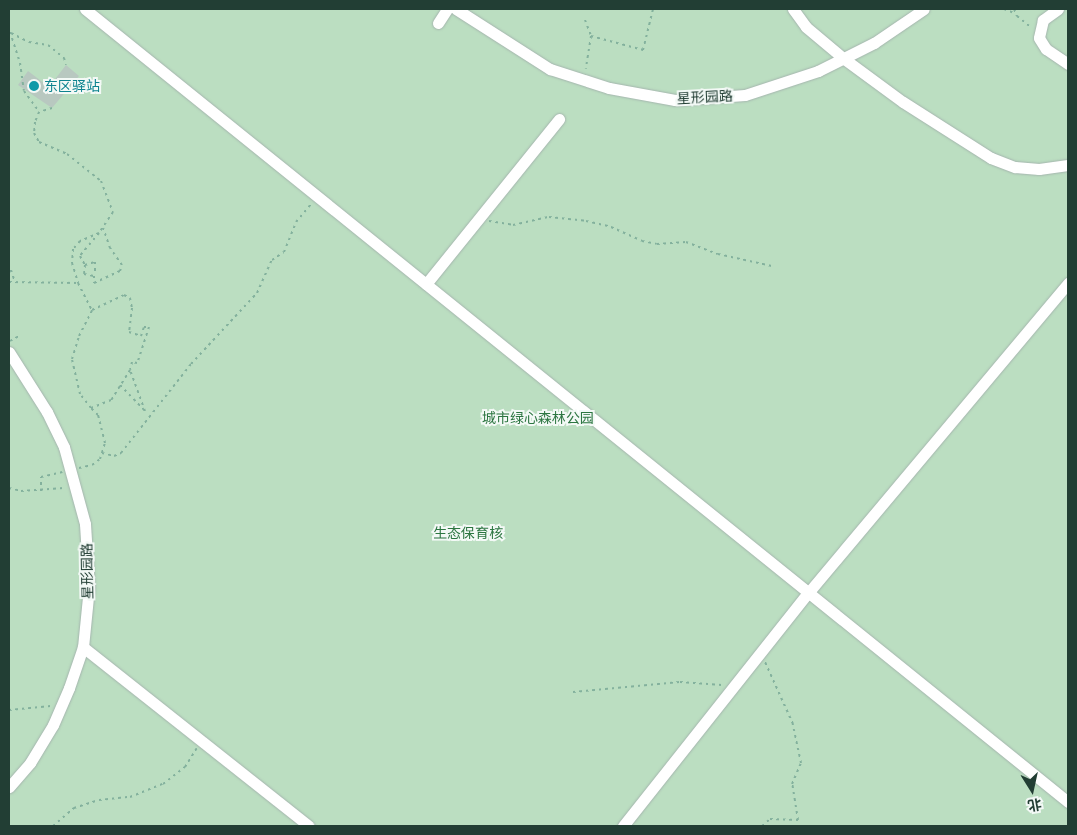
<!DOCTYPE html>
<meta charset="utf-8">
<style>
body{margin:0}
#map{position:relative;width:1077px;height:835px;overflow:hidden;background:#e3ede7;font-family:Barlow,"Noto Sans SC",sans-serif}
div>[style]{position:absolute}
.green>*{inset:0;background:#bbdec1}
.building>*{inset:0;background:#b8c8c0}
.path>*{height:2px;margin-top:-1px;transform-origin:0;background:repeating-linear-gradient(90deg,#83b19d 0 2.5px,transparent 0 6.5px)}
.roads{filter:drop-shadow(0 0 1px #a5b5ae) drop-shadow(0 0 1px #a5b5ae)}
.minor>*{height:11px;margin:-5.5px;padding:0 5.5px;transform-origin:5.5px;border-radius:5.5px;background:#fff}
.dots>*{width:14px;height:14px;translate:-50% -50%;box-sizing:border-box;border:2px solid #f3f9f6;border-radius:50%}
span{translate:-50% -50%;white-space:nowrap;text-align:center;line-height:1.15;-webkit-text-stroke:4px #f3f9f6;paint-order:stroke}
.culture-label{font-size:14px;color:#0d838f}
.left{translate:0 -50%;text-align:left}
.street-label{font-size:14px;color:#223e34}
.park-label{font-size:14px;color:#2c7641}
.frame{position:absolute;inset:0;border:10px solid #223e34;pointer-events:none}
.north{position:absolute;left:1007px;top:765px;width:50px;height:50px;-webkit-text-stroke:4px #f3f9f6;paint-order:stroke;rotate:170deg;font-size:14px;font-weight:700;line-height:20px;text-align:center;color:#223e34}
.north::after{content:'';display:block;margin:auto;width:18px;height:22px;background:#223e34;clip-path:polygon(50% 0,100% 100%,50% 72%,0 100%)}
</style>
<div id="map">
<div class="green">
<div style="clip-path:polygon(9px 9px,1068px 9px,1068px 826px,9px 826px)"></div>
</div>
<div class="building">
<div style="clip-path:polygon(66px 65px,79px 76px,52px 108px,18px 85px,28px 71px,49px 87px)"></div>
</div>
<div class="path">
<div style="left:1004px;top:9px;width:11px;rotate:22deg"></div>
<div style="left:1014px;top:9px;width:8px;rotate:67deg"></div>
<div style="left:1017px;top:16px;width:19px;rotate:39deg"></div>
<div style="left:585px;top:20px;width:17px;rotate:69deg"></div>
<div style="left:591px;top:36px;width:33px;rotate:99deg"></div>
<div style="left:10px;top:32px;width:33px;rotate:72deg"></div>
<div style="left:20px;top:63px;width:28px;rotate:82deg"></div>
<div style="left:24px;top:91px;width:26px;rotate:54deg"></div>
<div style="left:11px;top:33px;width:20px;rotate:27deg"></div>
<div style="left:29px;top:42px;width:19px;rotate:9deg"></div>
<div style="left:48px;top:45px;width:21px;rotate:39deg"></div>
<div style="left:64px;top:58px;width:7px;rotate:74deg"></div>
<div style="left:591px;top:36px;width:54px;rotate:15.1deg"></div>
<div style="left:643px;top:50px;width:42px;rotate:-76.3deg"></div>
<div style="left:52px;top:108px;width:14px;rotate:163deg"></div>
<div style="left:39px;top:112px;width:11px;rotate:112deg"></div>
<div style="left:35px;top:122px;width:11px;rotate:95deg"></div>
<div style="left:34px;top:133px;width:10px;rotate:61deg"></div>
<div style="left:39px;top:142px;width:30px;rotate:23deg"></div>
<div style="left:67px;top:154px;width:43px;rotate:38.5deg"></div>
<div style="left:101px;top:181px;width:33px;rotate:69deg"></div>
<div style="left:113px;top:212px;width:25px;rotate:124deg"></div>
<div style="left:99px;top:233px;width:21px;rotate:157deg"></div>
<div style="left:80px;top:241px;width:11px;rotate:131deg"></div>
<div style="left:73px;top:249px;width:14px;rotate:94deg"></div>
<div style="left:72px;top:263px;width:21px;rotate:73deg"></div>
<div style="left:78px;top:283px;width:30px;rotate:63deg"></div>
<div style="left:489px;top:221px;width:24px;rotate:9deg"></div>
<div style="left:513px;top:225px;width:37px;rotate:-13deg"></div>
<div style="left:549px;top:217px;width:37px;rotate:6deg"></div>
<div style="left:586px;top:221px;width:26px;rotate:13deg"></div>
<div style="left:611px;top:227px;width:34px;rotate:24deg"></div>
<div style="left:642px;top:241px;width:15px;rotate:11deg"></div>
<div style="left:657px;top:244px;width:29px;rotate:-4deg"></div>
<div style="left:686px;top:242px;width:34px;rotate:21deg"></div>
<div style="left:718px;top:254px;width:55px;rotate:12.5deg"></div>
<div style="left:99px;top:233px;width:30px;rotate:130deg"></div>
<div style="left:80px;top:256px;width:10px;rotate:61deg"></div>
<div style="left:85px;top:265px;width:9px;rotate:96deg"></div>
<div style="left:84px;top:274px;width:10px;rotate:11deg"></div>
<div style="left:94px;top:276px;width:7px;rotate:90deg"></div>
<div style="left:94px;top:283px;width:29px;rotate:-25deg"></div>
<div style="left:120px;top:271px;width:6px;rotate:-72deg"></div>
<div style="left:122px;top:265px;width:21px;rotate:-125deg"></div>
<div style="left:110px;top:248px;width:21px;rotate:-109deg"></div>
<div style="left:85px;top:265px;width:10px;rotate:-17deg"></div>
<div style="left:95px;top:262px;width:13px;rotate:90deg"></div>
<div style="left:9px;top:272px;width:3px;rotate:-45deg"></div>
<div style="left:11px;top:270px;width:13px;rotate:72deg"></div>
<div style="left:9px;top:282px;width:69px;rotate:0.8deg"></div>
<div style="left:10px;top:341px;width:10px;rotate:-29deg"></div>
<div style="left:120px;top:385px;width:36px;rotate:46deg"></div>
<div style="left:145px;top:411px;width:44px;rotate:-110.1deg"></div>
<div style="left:102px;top:453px;width:12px;rotate:14deg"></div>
<div style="left:114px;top:456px;width:8px;rotate:-23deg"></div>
<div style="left:121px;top:453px;width:113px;rotate:-51.8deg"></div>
<div style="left:191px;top:364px;width:97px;rotate:-47.1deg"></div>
<div style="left:257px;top:293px;width:36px;rotate:-66deg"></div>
<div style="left:272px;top:260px;width:14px;rotate:-34deg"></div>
<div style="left:284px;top:252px;width:32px;rotate:-68deg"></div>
<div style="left:296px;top:222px;width:23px;rotate:-50deg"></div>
<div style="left:79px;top:468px;width:13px;rotate:-13deg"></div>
<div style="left:92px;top:465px;width:10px;rotate:-37deg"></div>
<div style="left:100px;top:459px;width:17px;rotate:-73deg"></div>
<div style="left:105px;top:443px;width:29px;rotate:-104deg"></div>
<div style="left:98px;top:415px;width:10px;rotate:-135deg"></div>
<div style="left:91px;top:408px;width:18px;rotate:-128deg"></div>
<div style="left:80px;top:394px;width:36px;rotate:-103deg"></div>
<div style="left:72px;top:359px;width:24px;rotate:-73deg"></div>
<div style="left:79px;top:336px;width:29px;rotate:-63deg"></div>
<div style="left:92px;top:310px;width:35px;rotate:-25deg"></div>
<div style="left:124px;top:295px;width:7px;rotate:27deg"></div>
<div style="left:130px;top:298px;width:10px;rotate:79deg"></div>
<div style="left:132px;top:308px;width:24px;rotate:97deg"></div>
<div style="left:129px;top:332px;width:13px;rotate:18deg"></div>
<div style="left:141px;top:336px;width:9px;rotate:-72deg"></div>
<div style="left:144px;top:327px;width:5px"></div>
<div style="left:149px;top:327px;width:38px;rotate:108deg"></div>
<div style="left:137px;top:363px;width:5px;rotate:-169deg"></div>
<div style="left:132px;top:362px;width:8px;rotate:104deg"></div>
<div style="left:130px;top:370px;width:36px;rotate:122deg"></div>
<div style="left:111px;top:400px;width:22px;rotate:158deg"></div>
<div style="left:9px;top:488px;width:12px;rotate:14deg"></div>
<div style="left:21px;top:491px;width:43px;rotate:-4deg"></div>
<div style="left:41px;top:491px;width:14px;rotate:-90deg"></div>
<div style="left:41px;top:477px;width:22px;rotate:-13deg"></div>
<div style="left:573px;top:692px;width:107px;rotate:-5.3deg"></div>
<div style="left:680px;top:682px;width:42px;rotate:4.1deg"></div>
<div style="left:9px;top:710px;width:42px;rotate:-5.4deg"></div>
<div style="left:53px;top:826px;width:28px;rotate:-41deg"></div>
<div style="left:74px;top:808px;width:26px;rotate:-18deg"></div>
<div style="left:99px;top:800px;width:31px;rotate:-6deg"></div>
<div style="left:130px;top:797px;width:35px;rotate:-22deg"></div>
<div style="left:163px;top:784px;width:28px;rotate:-38deg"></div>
<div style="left:185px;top:767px;width:22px;rotate:-58deg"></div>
<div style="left:762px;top:826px;width:11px;rotate:-41deg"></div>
<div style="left:770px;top:819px;width:28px;rotate:2deg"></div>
<div style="left:798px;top:820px;width:36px;rotate:-99deg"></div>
<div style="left:792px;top:784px;width:23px;rotate:-67deg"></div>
<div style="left:801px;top:763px;width:40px;rotate:-102deg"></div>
<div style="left:793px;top:724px;width:68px;rotate:-114.3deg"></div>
</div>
<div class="roads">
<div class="minor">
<div style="left:85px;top:9px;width:1263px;rotate:38.89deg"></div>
<div style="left:456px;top:9px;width:112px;rotate:32.6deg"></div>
<div style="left:550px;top:69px;width:62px;rotate:17.9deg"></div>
<div style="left:609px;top:88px;width:67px;rotate:10.3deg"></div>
<div style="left:675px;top:100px;width:70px;rotate:-4.1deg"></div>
<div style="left:745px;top:95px;width:77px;rotate:-18.2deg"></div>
<div style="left:818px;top:71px;width:63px;rotate:-26.6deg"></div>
<div style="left:874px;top:43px;width:60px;rotate:-34.2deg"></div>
<div style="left:793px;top:9px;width:22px;rotate:54deg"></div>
<div style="left:806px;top:27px;width:48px;rotate:40deg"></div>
<div style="left:843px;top:58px;width:74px;rotate:36.3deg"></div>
<div style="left:903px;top:102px;width:104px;rotate:32.5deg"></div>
<div style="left:991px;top:158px;width:26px;rotate:21deg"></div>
<div style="left:1015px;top:167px;width:24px;rotate:5deg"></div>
<div style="left:1039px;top:169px;width:29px;rotate:-8deg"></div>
<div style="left:1058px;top:9px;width:19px;rotate:144deg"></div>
<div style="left:1043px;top:20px;width:18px;rotate:103deg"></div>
<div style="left:1039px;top:38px;width:13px;rotate:58deg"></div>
<div style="left:1046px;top:49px;width:27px;rotate:34deg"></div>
<div style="left:438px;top:23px;width:17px;rotate:-57deg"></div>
<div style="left:426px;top:284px;width:212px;rotate:-51.1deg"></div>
<div style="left:9px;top:352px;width:71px;rotate:57.7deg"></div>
<div style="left:47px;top:412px;width:39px;rotate:64deg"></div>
<div style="left:64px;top:447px;width:80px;rotate:74.7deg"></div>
<div style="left:85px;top:524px;width:63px;rotate:86.4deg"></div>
<div style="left:89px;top:587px;width:60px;rotate:95.7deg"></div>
<div style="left:83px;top:647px;width:43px;rotate:108.9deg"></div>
<div style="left:69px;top:688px;width:40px;rotate:113.4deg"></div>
<div style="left:53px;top:725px;width:44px;rotate:121.2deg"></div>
<div style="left:30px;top:763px;width:32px;rotate:131deg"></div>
<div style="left:83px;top:647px;width:288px;rotate:38.4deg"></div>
<div style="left:623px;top:826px;width:298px;rotate:-51.6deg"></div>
<div style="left:808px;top:593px;width:405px;rotate:-50deg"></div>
</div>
</div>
<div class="dots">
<div style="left:34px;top:86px;background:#0f9aa8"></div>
</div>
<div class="culture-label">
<span class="left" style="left:44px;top:86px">东区驿站</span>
</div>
<div class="street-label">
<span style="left:705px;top:97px;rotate:-3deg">星形园路</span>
<span style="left:87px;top:571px;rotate:-91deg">星形园路</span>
</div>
<div class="park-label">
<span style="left:538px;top:418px">城市绿心森林公园</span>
<span style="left:468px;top:533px">生态保育核</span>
</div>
<div class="frame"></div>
<div class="north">北</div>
</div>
